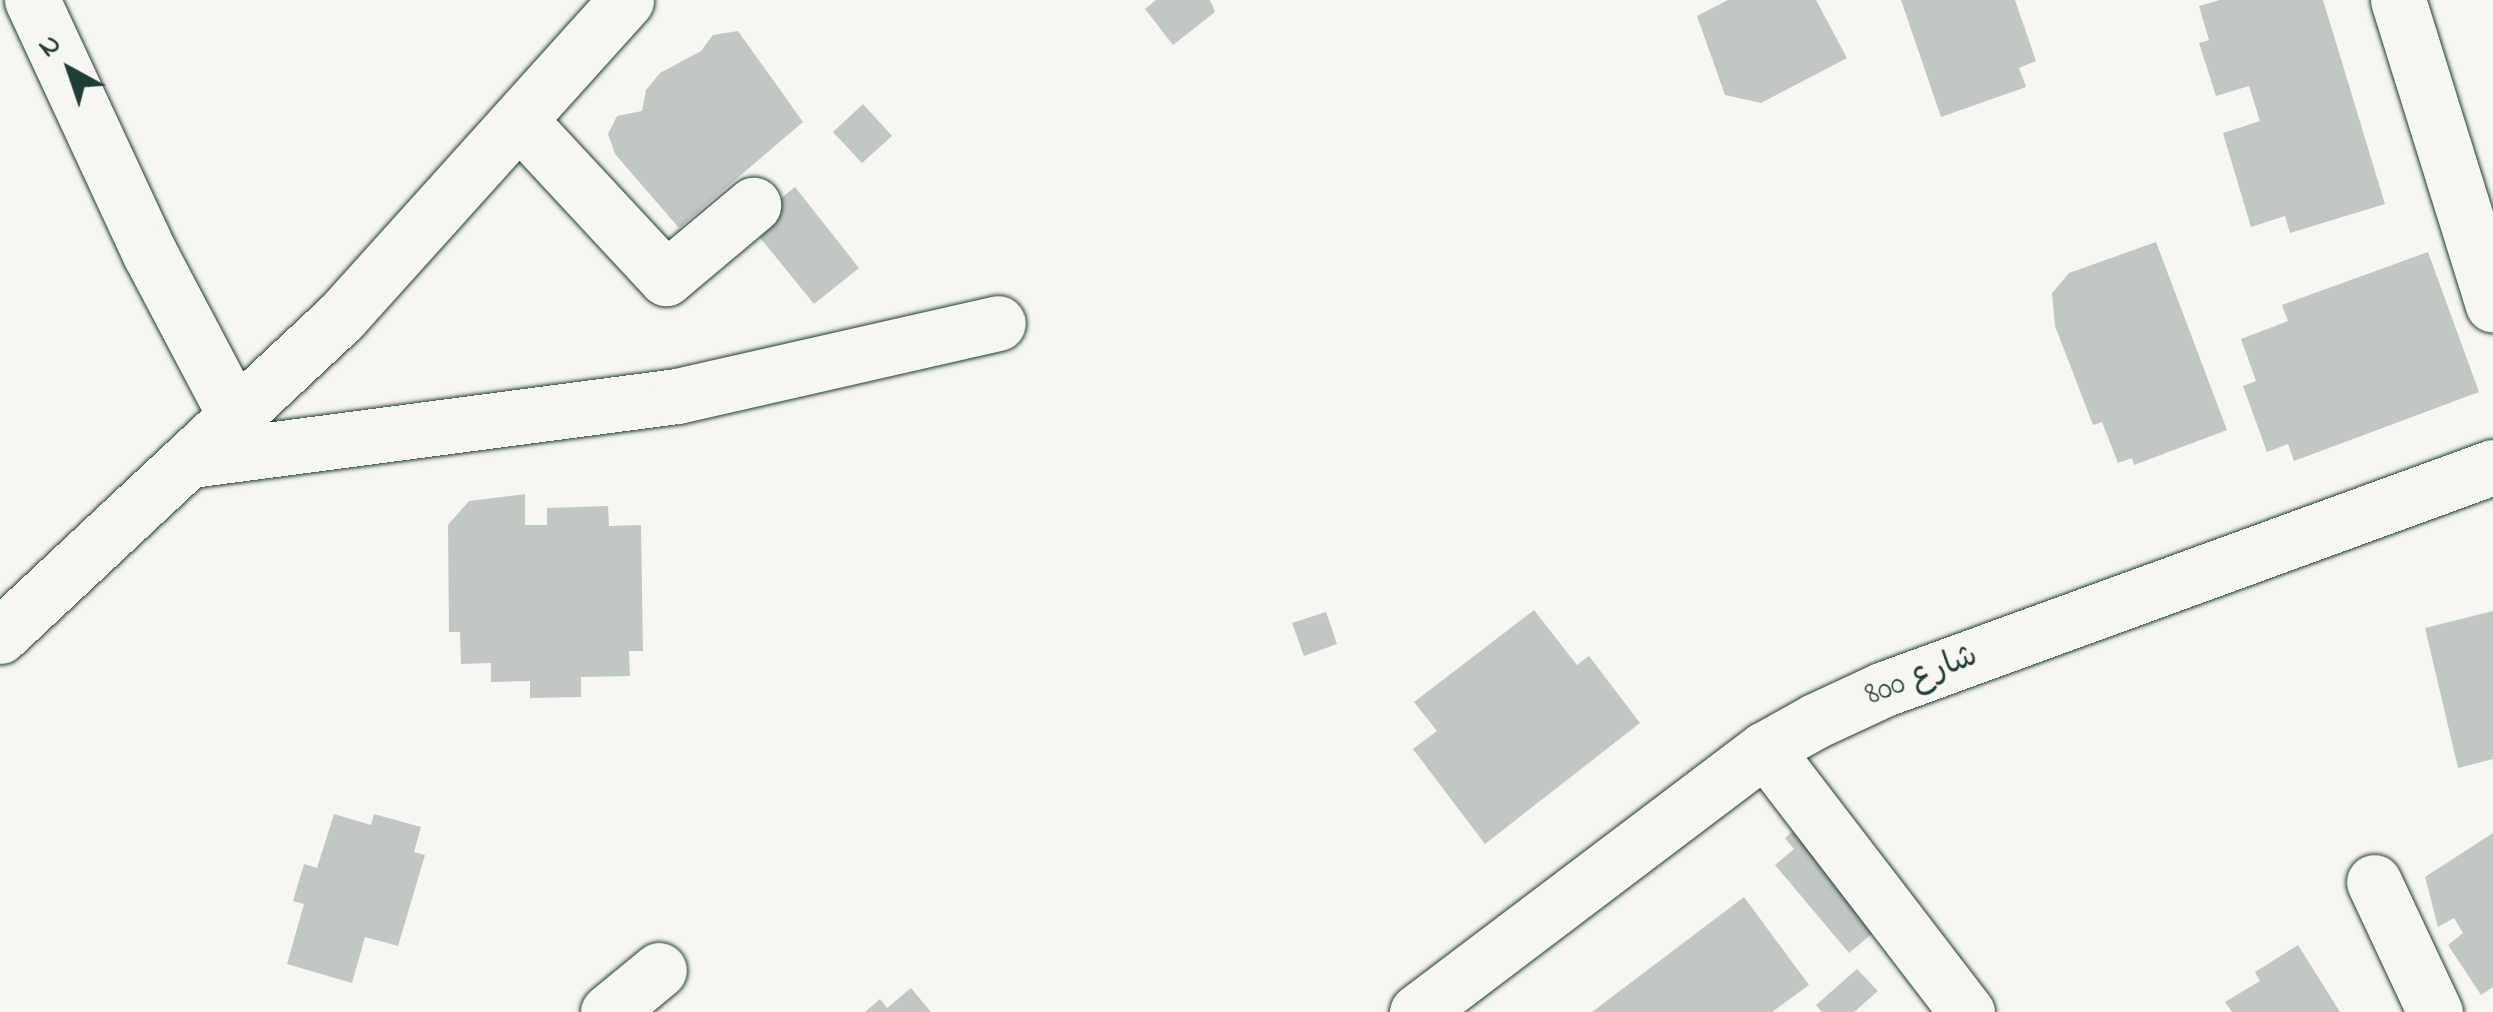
<!DOCTYPE html>
<meta charset="utf-8">
<style>
body{margin:0}
#map{position:relative;width:2493px;height:1012px;overflow:hidden;background:#f6f6f2;font-family:"Indie Flower","Playpen Sans Arabic",sans-serif}
div>[style]{position:absolute}
.building>*{inset:0;background:#c1c8c3}
.roads{filter:drop-shadow(0 0 2px #1f3d34) drop-shadow(0 0 2px #1f3d34)}
.minor>*{height:55px;margin:-27.5px;padding:0 27.5px;transform-origin:27.5px;border-radius:27.5px;background:#f6f6f2}
.secondary>*{height:55px;margin:-27.5px;padding:0 27.5px;transform-origin:27.5px;border-radius:27.5px;background:#f6f6f2}
span{translate:-50% -50%;white-space:nowrap;text-align:center;line-height:1.15;-webkit-text-stroke:9px #f6f6f2;paint-order:stroke}
.street-label{font-size:32px;color:#1f3d34}
.north{position:absolute;left:20px;top:20px;width:100px;height:100px;-webkit-text-stroke:8px #f6f6f2;paint-order:stroke;rotate:320deg;font-size:28px;font-weight:700;line-height:40px;text-align:center;color:#1f3d34}
.north::after{content:'';display:block;margin:auto;width:35px;height:45px;background:#1f3d34;clip-path:polygon(50% 0,100% 100%,50% 72%,0 100%)}
</style>
<div id="map">
<div class="building">
<div style="clip-path:polygon(1156px 0,1210px 0,1215px 12px,1173px 45px,1145px 9px)"></div>
<div style="clip-path:polygon(1728px 0,1816px 0,1847px 58px,1761px 103px,1725px 95px,1697px 16px)"></div>
<div style="clip-path:polygon(1901px 0,2015px 0,2036px 61px,2019px 68px,2026px 87px,1941px 117px)"></div>
<div style="clip-path:polygon(2220px 0,2323px 0,2385px 204px,2290px 233px,2285px 216px,2251px 227px,2223px 133px,2260px 121px,2249px 86px,2216px 96px,2199px 43px,2209px 40px,2199px 6px)"></div>
<div style="clip-path:polygon(738px 31px,803px 122px,679px 228px,615px 154px,608px 134px,617px 116px,642px 111px,646px 90px,660px 73px,701px 51px,713px 35px)"></div>
<div style="clip-path:polygon(863px 104px,892px 136px,862px 163px,833px 132px)"></div>
<div style="clip-path:polygon(795px 187px,859px 268px,814px 304px,749px 224px)"></div>
<div style="clip-path:polygon(2156px 242px,2227px 430px,2134px 465px,2132px 458px,2118px 463px,2102px 422px,2093px 425px,2055px 326px,2052px 293px,2069px 273px)"></div>
<div style="clip-path:polygon(2428px 252px,2479px 392px,2294px 461px,2288px 444px,2267px 452px,2243px 386px,2256px 381px,2241px 339px,2288px 321px,2282px 305px)"></div>
<div style="clip-path:polygon(525px 494px,525px 525px,547px 525px,547px 508px,608px 506px,609px 526px,641px 525px,643px 651px,629px 651px,630px 676px,581px 677px,581px 697px,530px 698px,530px 681px,491px 682px,491px 663px,461px 664px,460px 632px,449px 632px,448px 525px,469px 501px)"></div>
<div style="clip-path:polygon(1534px 610px,1577px 665px,1589px 656px,1640px 723px,1485px 844px,1413px 749px,1437px 731px,1414px 702px)"></div>
<div style="clip-path:polygon(2493px 611px,2493px 759px,2458px 768px,2425px 628px)"></div>
<div style="clip-path:polygon(1326px 612px,1337px 644px,1304px 656px,1292px 623px)"></div>
<div style="clip-path:polygon(334px 814px,371px 825px,374px 814px,421px 827px,414px 852px,425px 855px,398px 946px,365px 937px,352px 983px,287px 964px,304px 904px,293px 901px,304px 864px,317px 868px)"></div>
<div style="clip-path:polygon(1803px 823px,1879px 928px,1849px 953px,1775px 865px,1794px 849px,1785px 838px)"></div>
<div style="clip-path:polygon(2493px 833px,2493px 987px,2481px 995px,2448px 945px,2463px 933px,2454px 918px,2438px 927px,2425px 877px)"></div>
<div style="clip-path:polygon(1744px 897px,1809px 985px,1772px 1012px,1592px 1012px)"></div>
<div style="clip-path:polygon(2298px 945px,2340px 1012px,2232px 1012px,2225px 1002px,2260px 981px,2255px 972px)"></div>
<div style="clip-path:polygon(1857px 969px,1878px 991px,1854px 1012px,1822px 1012px,1816px 1005px)"></div>
<div style="clip-path:polygon(911px 988px,931px 1012px,865px 1012px,880px 999px,887px 1008px)"></div>
</div>
<div class="roads">
<div class="minor">
<div style="left:32px;top:0;width:280px;rotate:65.1deg"></div>
<div style="left:150px;top:254px;width:187px;rotate:62.2deg"></div>
<div style="left:2398px;top:0;width:319px;rotate:72.7deg"></div>
<div style="left:519px;top:120px;width:216px;rotate:47.1deg"></div>
<div style="left:666px;top:278px;width:114px;rotate:-40deg"></div>
<div style="left:191px;top:460px;width:490px;rotate:-7.5deg"></div>
<div style="left:677px;top:396px;width:329px;rotate:-12.8deg"></div>
<div style="left:0;top:636px;width:467px;rotate:-43.1deg"></div>
<div style="left:341px;top:317px;width:426px;rotate:-48deg"></div>
<div style="left:1765px;top:749px;width:332px;rotate:52.5deg"></div>
<div style="left:2374px;top:882px;width:144px;rotate:64.9deg"></div>
<div style="left:608px;top:1012px;width:66px;rotate:-39.5deg"></div>
</div>
<div class="secondary">
<div style="left:1417px;top:1012px;width:436px;rotate:-37.1deg"></div>
<div style="left:1765px;top:749px;width:57px;rotate:-29.2deg"></div>
<div style="left:1815px;top:721px;width:76px;rotate:-24.9deg"></div>
<div style="left:1884px;top:689px;width:648px;rotate:-20.03deg"></div>
</div>
</div>
<div class="street-label">
<span style="left:1922px;top:677px;rotate:-21deg">شارع 800</span>
</div>
<div class="north">N</div>
</div>
